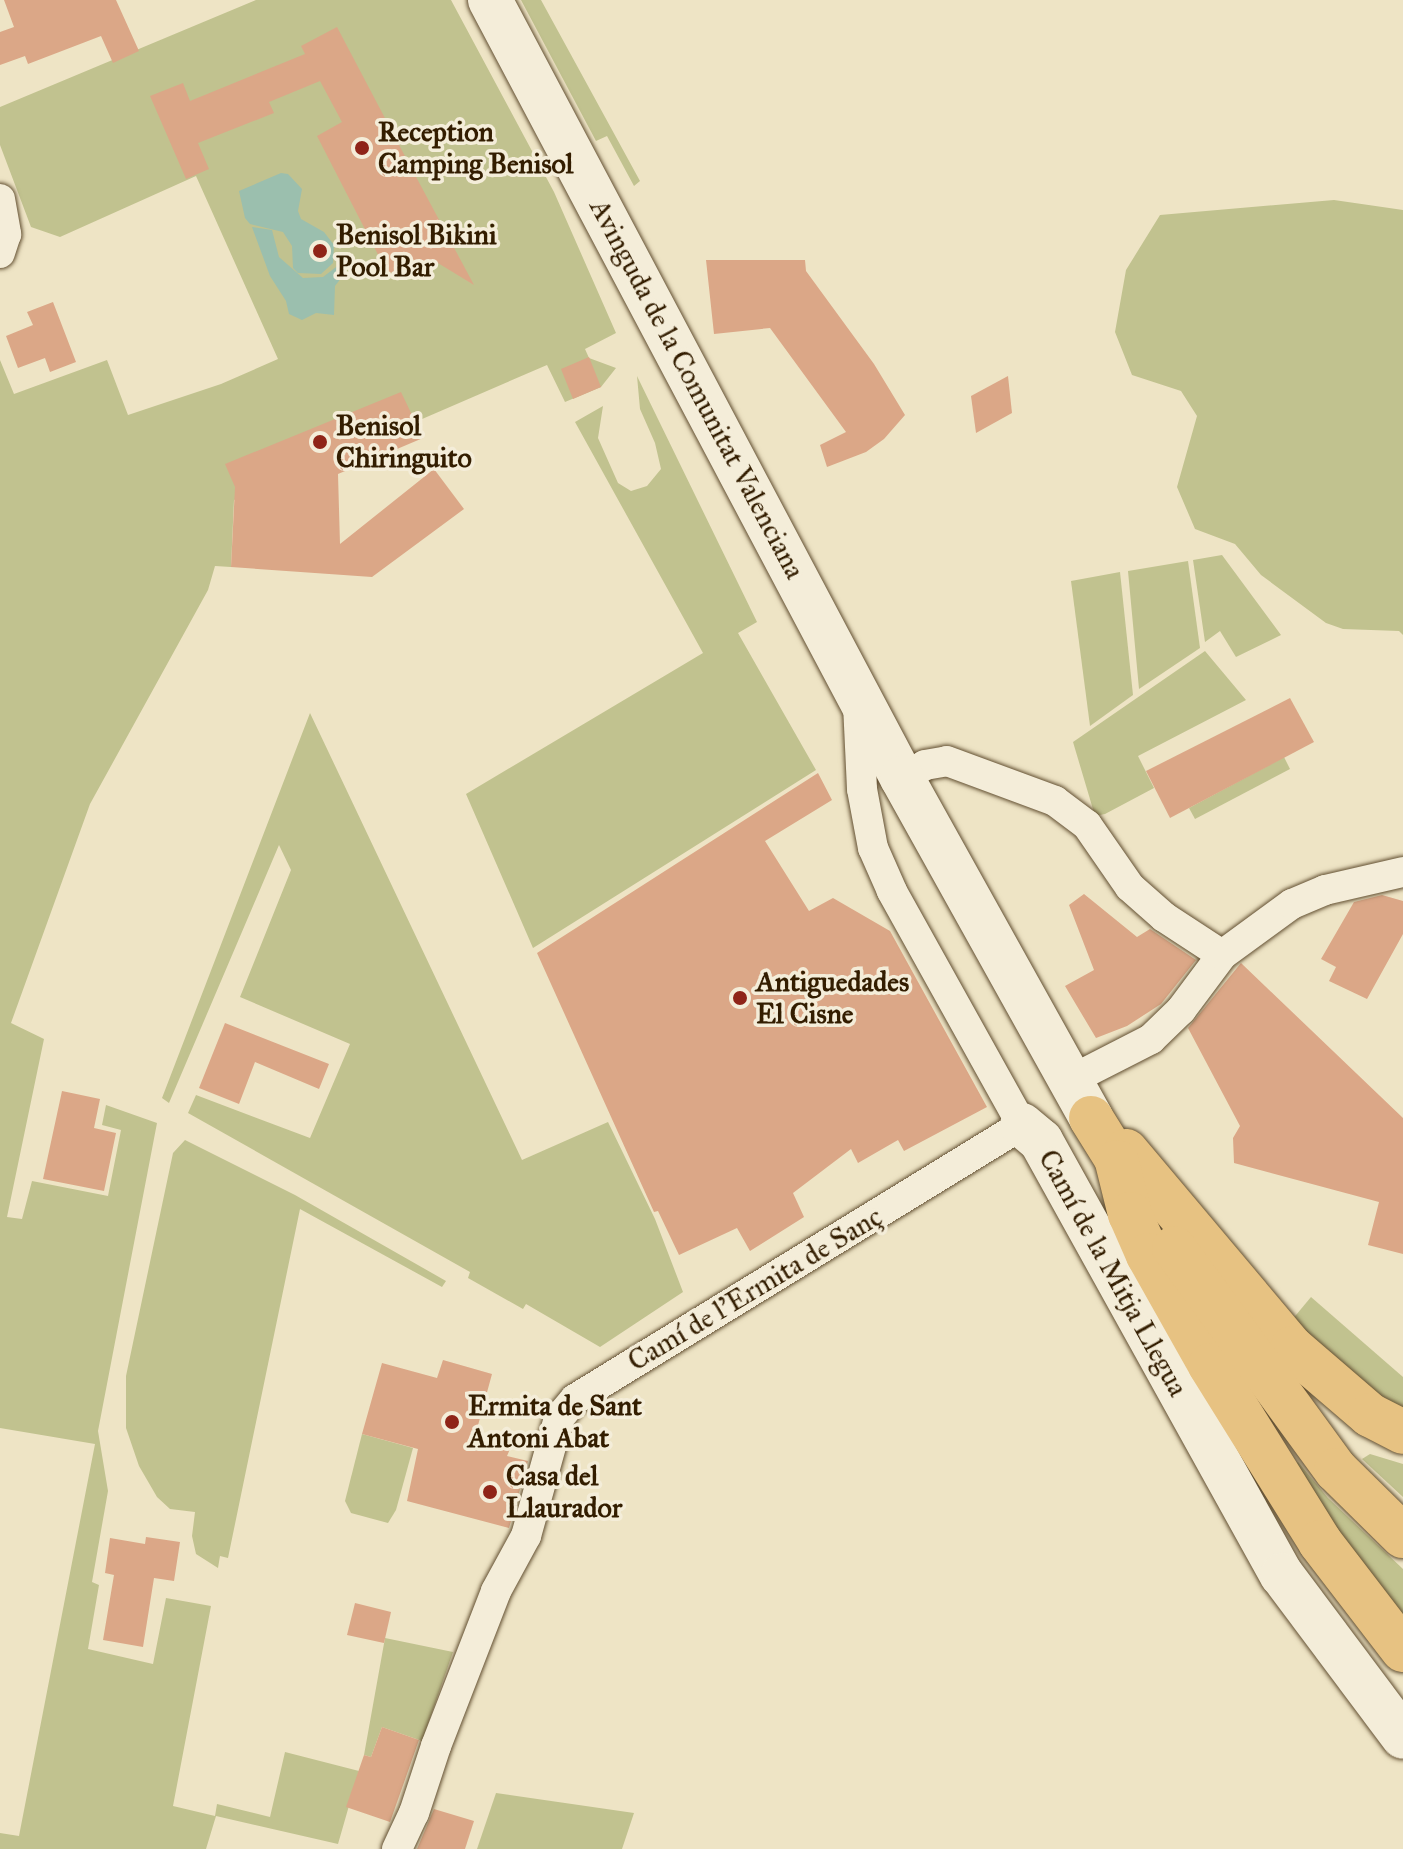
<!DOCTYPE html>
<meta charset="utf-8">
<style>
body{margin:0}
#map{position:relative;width:1403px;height:1849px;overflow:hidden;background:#eee4c5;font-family:"IM FELL Great Primer",serif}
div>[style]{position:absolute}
.green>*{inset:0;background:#c1c28f}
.water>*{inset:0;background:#9bbfae}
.building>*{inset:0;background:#dba787}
.roads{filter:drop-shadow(0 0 2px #624f31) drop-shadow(0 0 2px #624f31)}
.street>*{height:30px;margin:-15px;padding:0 15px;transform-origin:15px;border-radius:15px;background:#f4edd9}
.secondary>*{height:44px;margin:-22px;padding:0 22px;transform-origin:22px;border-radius:22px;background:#f4edd9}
.highway>*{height:44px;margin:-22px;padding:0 22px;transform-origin:22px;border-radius:22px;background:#e7c282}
.dots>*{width:22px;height:22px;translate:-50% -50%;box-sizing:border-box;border:4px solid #f4edd9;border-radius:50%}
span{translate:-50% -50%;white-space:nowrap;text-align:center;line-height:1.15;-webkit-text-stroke:7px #f4edd9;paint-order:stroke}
.poi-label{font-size:28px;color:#331d00;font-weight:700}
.left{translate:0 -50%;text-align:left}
.street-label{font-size:28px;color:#331d00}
</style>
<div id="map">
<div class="green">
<div style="clip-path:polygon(256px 0,451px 0,554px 192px,616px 333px,585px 349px,589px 358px,616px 368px,601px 387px,565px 402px,547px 365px,362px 445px,368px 461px,337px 467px,234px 500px,231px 567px,215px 566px,208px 590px,90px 804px,11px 1023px,44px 1039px,7px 1217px,22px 1219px,32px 1181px,108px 1196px,121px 1130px,102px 1125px,106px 1105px,157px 1123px,98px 1431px,108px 1491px,92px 1582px,99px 1585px,88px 1649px,153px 1664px,166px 1598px,211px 1606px,173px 1806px,215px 1816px,217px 1804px,270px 1817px,285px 1752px,359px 1771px,338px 1844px,216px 1816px,206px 1849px,0 1849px,0 1833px,19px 1836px,95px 1444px,0 1428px,0 360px,14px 394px,107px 360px,128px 415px,221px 384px,278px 359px,196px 176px,60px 237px,31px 227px,0 145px,0 107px)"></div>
<div style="clip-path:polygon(521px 0,541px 0,640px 181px,634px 186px,607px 136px,596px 141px)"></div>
<div style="clip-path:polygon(1334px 200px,1403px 210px,1403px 635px,1399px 631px,1343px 629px,1326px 623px,1261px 575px,1235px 544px,1195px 529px,1177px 487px,1197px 416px,1181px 391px,1132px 375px,1115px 332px,1126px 270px,1160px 215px)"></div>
<div style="clip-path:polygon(637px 376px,757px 622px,738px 633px,816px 770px,533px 948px,466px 794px,703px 653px,575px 422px,603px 406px,598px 438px,618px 483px,631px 491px,647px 486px,661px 469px,655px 443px,640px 409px)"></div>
<div style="clip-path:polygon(1222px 555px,1281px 635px,1236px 657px,1220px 631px,1205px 642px,1193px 560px)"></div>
<div style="clip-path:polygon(1188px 561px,1200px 648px,1139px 689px,1128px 571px)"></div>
<div style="clip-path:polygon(1120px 572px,1133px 695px,1090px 726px,1071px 581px)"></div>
<div style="clip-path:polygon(1205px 651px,1246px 700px,1138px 756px,1154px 788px,1105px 814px,1095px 816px,1073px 742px)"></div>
<div style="clip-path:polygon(310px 713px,522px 1160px,608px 1122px,655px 1219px,683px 1292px,600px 1347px,526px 1304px,523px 1309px,468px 1278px,470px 1272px,188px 1113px,196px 1095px,310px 1138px,350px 1044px,240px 997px,291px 870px,279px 845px,169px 1103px,162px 1098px)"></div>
<div style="clip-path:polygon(1284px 757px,1290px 769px,1195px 819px,1189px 808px)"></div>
<div style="clip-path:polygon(185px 1140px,295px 1195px,446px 1281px,442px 1287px,300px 1209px,228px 1558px,220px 1556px,218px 1568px,196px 1554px,192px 1536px,195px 1512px,170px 1509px,157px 1497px,139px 1466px,126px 1428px,126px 1376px,173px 1153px)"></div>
<div style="clip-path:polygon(1311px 1297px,1403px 1377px,1403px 1415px,1291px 1321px)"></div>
<div style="clip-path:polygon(362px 1434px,413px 1448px,396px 1510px,388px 1523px,351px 1513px,345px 1501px)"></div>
<div style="clip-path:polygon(1370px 1454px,1403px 1464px,1403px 1497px,1362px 1459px)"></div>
<div style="clip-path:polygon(1298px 1462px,1328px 1498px,1403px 1569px,1403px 1618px,1290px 1468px)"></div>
<div style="clip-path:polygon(385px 1638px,453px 1652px,422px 1741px,382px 1727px,371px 1757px,364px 1755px)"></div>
<div style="clip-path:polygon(496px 1793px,634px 1813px,622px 1849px,477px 1849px)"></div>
</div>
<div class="water">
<div style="clip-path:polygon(281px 173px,288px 174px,302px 189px,298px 211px,301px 219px,324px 232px,334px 245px,333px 263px,321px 274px,298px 273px,293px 268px,292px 246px,283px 232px,250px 224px,245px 218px,239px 191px)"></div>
<div style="clip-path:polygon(252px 227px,272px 230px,279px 257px,303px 278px,323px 277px,340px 264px,345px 273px,335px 286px,334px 315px,316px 313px,302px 320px,289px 314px,286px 301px,270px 276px)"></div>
</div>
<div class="building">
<div style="clip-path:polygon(4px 0,116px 0,139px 51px,113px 63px,101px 36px,28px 64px,25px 56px,0 65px,0 32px,14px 27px)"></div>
<div style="clip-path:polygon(337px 27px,407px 160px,474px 285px,433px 260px,419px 267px,416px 262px,388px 274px,317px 136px,342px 122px,320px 81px,269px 102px,274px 113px,198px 143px,209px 169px,186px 179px,150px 96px,183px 83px,190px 101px,305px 54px,301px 46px)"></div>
<div style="clip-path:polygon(706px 260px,805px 260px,806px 271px,874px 364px,905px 415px,884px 439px,866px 452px,827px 467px,820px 445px,846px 432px,770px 328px,714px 334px)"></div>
<div style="clip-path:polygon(53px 302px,76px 362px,50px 372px,45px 358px,18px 368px,6px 336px,33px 325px,27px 312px)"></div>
<div style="clip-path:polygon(589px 357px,601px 387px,573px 399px,561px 369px)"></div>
<div style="clip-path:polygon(1008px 376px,1012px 413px,976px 433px,971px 396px)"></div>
<div style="clip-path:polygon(401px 392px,423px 438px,338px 474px,340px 544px,434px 469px,464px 509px,372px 577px,231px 567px,235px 487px,225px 464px)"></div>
<div style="clip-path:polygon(1290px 698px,1314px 742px,1170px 818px,1146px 771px)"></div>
<div style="clip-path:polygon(818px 773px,832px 800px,765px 841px,809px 911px,833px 898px,890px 931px,987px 1107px,904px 1151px,898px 1140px,858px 1163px,851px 1149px,793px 1193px,804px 1217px,750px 1251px,737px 1228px,679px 1255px,658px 1211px,654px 1212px,537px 953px)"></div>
<div style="clip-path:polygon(1084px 894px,1137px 937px,1150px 929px,1196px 960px,1161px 1004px,1127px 1026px,1096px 1038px,1065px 986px,1094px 970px,1069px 905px)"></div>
<div style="clip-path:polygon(1382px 895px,1403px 901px,1403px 934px,1367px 999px,1329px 981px,1336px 967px,1321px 959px,1354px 902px)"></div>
<div style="clip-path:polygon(1241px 963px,1403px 1118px,1403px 1254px,1368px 1245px,1379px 1202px,1234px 1163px,1233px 1138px,1240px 1126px,1188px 1028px)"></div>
<div style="clip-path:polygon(225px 1023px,329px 1064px,319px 1089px,255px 1062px,239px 1104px,199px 1088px)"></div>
<div style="clip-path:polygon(62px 1091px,100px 1099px,94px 1128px,116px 1133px,104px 1191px,43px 1179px)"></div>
<div style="clip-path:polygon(443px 1360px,492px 1374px,474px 1440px,510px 1449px,507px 1456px,528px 1461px,509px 1528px,407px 1501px,418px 1449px,362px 1434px,382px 1363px,437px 1378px)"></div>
<div style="clip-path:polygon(146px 1537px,180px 1542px,174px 1581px,154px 1578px,143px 1647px,103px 1640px,114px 1575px,105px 1573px,110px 1538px,145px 1544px)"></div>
<div style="clip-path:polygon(355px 1603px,391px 1612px,384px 1643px,347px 1635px)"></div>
<div style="clip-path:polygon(382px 1727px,419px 1740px,390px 1822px,346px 1807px,364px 1755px,371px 1757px)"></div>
<div style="clip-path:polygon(434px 1809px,474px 1821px,465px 1849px,417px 1849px)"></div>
</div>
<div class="roads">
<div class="street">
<div style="left:0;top:199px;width:36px;rotate:80deg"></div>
<div style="left:6px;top:234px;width:20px;rotate:108deg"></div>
<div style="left:902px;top:778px;width:26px;rotate:-29deg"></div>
<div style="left:925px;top:765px;width:22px;rotate:-10deg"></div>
<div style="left:947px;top:761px;width:115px;rotate:20.3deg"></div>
<div style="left:1055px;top:801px;width:40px;rotate:37deg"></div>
<div style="left:1087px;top:825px;width:75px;rotate:55.3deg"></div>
<div style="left:1130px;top:887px;width:45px;rotate:41.4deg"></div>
<div style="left:1164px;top:917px;width:69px;rotate:33.2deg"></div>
<div style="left:1069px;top:1081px;width:92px;rotate:-27.1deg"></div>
<div style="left:1151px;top:1039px;width:42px;rotate:-44deg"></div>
<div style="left:1181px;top:1010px;width:69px;rotate:-53.3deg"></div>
<div style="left:1222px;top:955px;width:87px;rotate:-36.1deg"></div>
<div style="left:1292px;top:904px;width:36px;rotate:-23deg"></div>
<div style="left:1325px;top:890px;width:80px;rotate:-13deg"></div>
<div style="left:397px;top:1849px;width:40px;rotate:-65deg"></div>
<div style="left:414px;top:1813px;width:71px;rotate:-71.8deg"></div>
<div style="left:436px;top:1746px;width:166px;rotate:-68.8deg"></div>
<div style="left:496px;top:1591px;width:63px;rotate:-61.4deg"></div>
<div style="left:526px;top:1536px;width:123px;rotate:-74.4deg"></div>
<div style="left:559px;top:1418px;width:25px;rotate:-50deg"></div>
<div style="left:575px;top:1399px;width:524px;rotate:-31.51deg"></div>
<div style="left:1022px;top:1125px;width:268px;rotate:-119.1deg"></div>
<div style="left:892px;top:891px;width:47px;rotate:-113.8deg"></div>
<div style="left:873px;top:848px;width:60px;rotate:-100.6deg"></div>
<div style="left:862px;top:789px;width:84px;rotate:-92.7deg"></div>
</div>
<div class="secondary">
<div style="left:490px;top:0;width:880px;rotate:62.1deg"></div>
<div style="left:902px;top:778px;width:389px;rotate:60.9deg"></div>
<div style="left:1022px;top:1125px;width:25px;rotate:40deg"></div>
<div style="left:1041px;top:1141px;width:496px;rotate:61deg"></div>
<div style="left:1282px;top:1575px;width:202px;rotate:53.2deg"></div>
</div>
<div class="highway">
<div style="left:1091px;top:1118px;width:81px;rotate:58.1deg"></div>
<div style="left:1126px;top:1151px;width:258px;rotate:49.9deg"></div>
<div style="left:1292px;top:1348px;width:103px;rotate:40.7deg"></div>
<div style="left:1370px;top:1415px;width:37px;rotate:27deg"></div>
<div style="left:1117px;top:1162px;width:54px;rotate:76deg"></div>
<div style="left:1130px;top:1214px;width:45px;rotate:66.3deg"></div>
<div style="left:1148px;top:1255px;width:126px;rotate:60.6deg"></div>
<div style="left:1210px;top:1365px;width:208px;rotate:58.1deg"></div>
<div style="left:1320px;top:1542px;width:136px;rotate:52.5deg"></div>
<div style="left:1174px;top:1248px;width:275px;rotate:53.9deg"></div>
<div style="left:1336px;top:1470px;width:94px;rotate:44.6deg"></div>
</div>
</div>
<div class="dots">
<div style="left:362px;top:148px;background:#8f2418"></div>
<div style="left:320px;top:251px;background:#8f2418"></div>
<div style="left:320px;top:442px;background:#8f2418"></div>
<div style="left:740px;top:998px;background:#8f2418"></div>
<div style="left:452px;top:1422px;background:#8f2418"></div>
<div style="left:490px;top:1492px;background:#8f2418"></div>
</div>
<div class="poi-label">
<span class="left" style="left:378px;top:148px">Reception<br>Camping Benisol</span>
<span class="left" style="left:336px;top:251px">Benisol Bikini<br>Pool Bar</span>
<span class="left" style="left:336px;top:442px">Benisol<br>Chiringuito</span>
<span class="left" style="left:756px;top:998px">Antiguedades<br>El Cisne</span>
<span class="left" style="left:468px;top:1422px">Ermita de Sant<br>Antoni Abat</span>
<span class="left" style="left:506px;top:1492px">Casa del<br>Llaurador</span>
</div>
<div class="street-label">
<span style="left:697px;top:389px;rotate:62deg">Avinguda de la Comunitat Valenciana</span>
<span style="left:1113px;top:1273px;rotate:61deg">Camí de la Mitja Llegua</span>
<span style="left:755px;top:1289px;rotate:-31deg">Camí de l'Ermita de Sanç</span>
</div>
</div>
